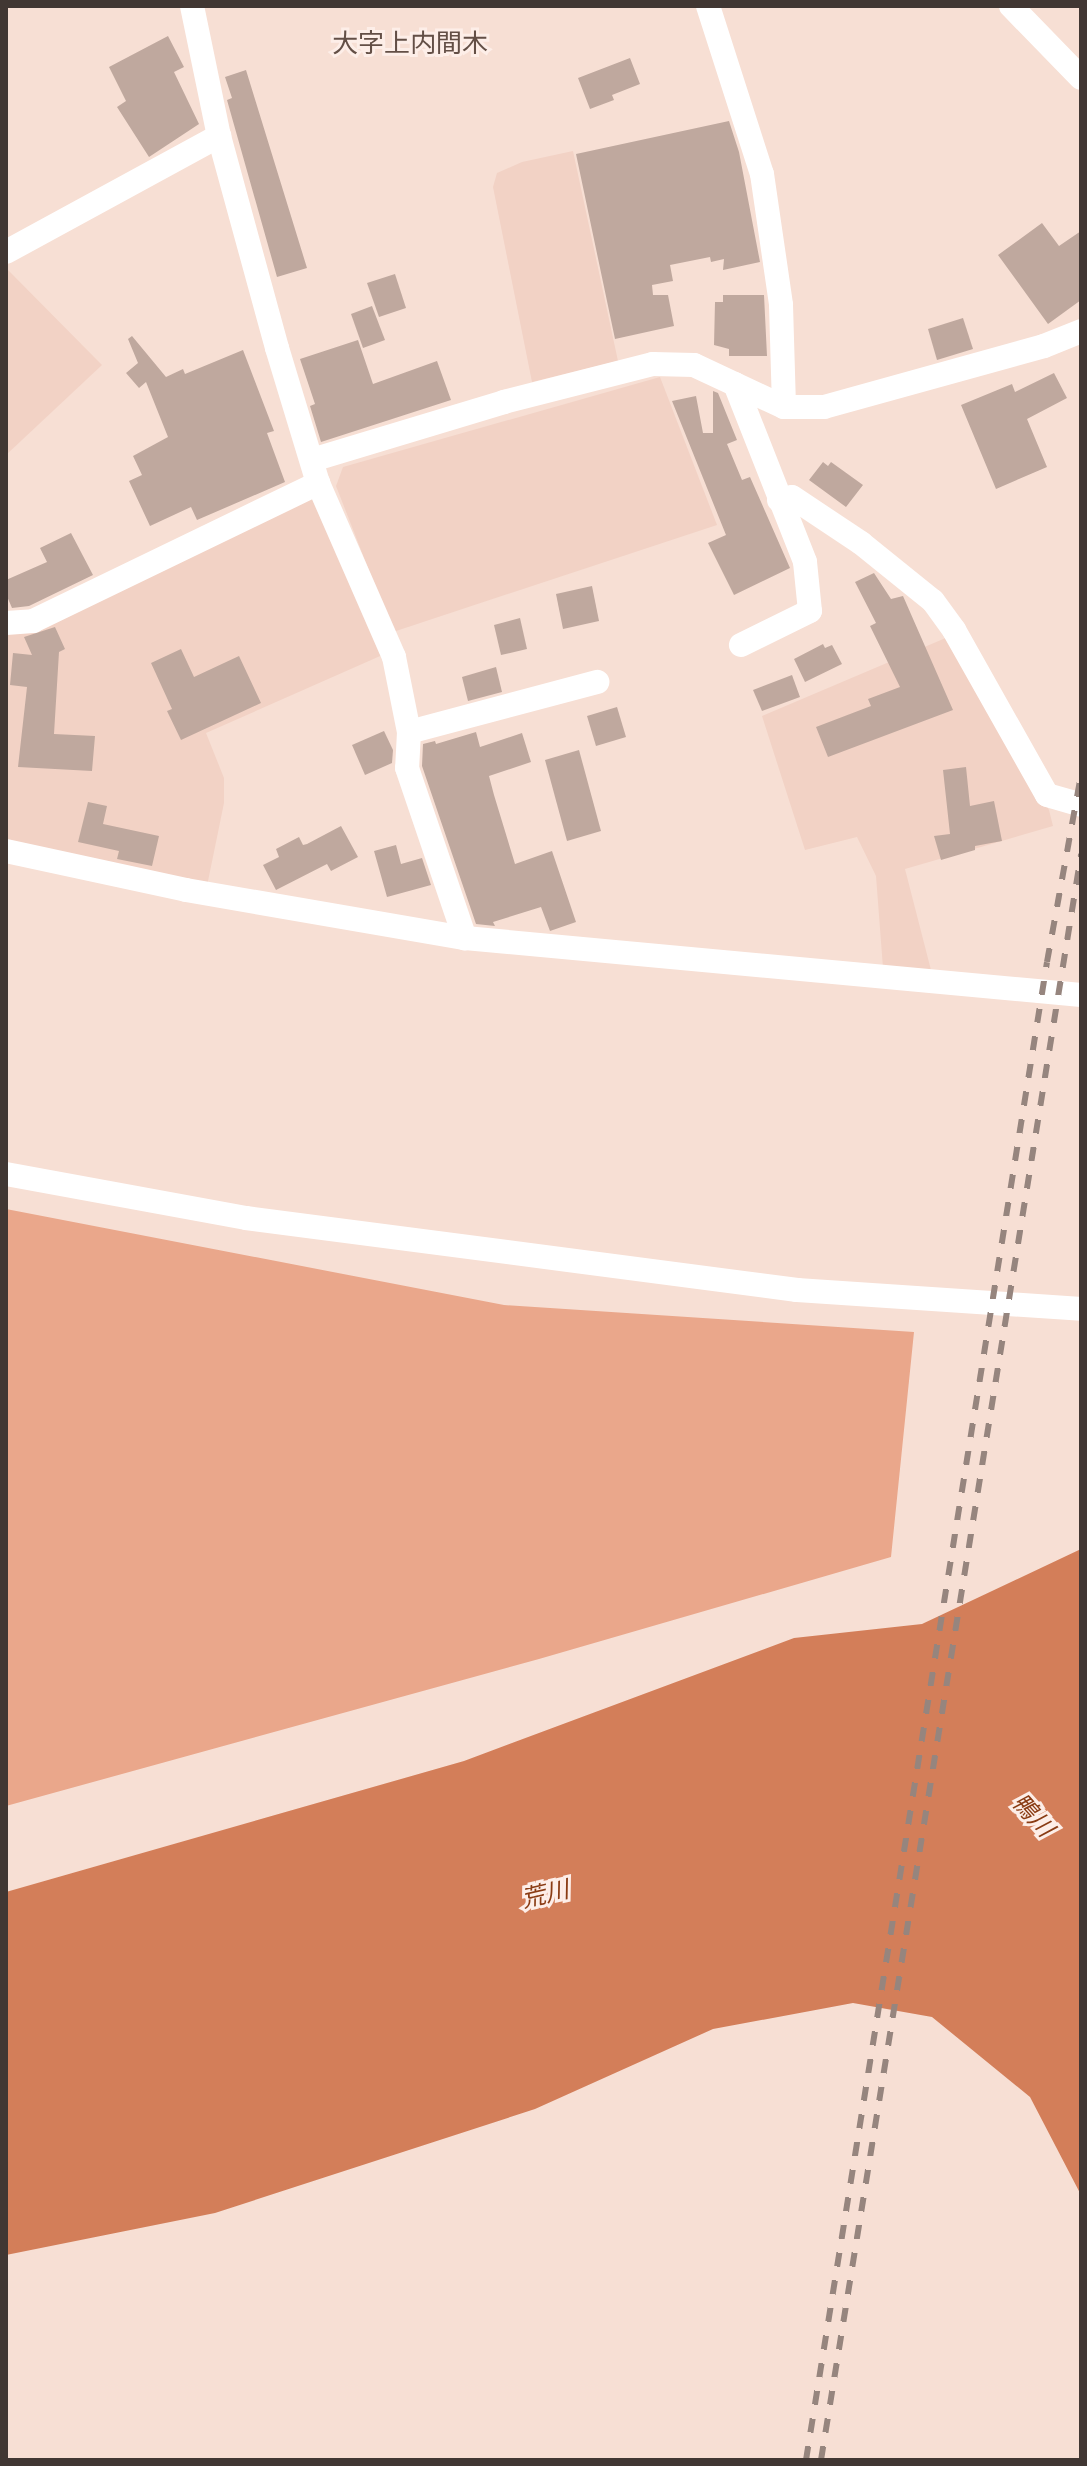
<!DOCTYPE html>
<meta charset="utf-8">
<style>
body{margin:0}
#map{position:relative;width:1087px;height:2466px;overflow:hidden;background:#f7dfd4;font-family:Raleway,"Noto Sans JP",sans-serif}
div>[style]{position:absolute}
.built>*{inset:0;background:#f2d2c5}
.green>*{inset:0;background:#eaa78b}
.water>*{inset:0;background:#d37e59}
.building>*{inset:0;background:#bfa89e}
.minor>*{height:24px;margin:-12px;padding:0 12px;transform-origin:12px;border-radius:12px;background:#fff}
.rail>*{height:6px;margin-top:-3px;transform-origin:0;background:repeating-linear-gradient(90deg,#96857e 0 14px,transparent 0 28px)}
span{translate:-50% -50%;white-space:nowrap;text-align:center;line-height:1.15;-webkit-text-stroke:6px #fdeee8;paint-order:stroke}
.water-label{font-size:24px;color:#8a3c14;font-style:italic}
.quarter-label{font-size:26px;color:#634f46}
.frame{position:absolute;inset:0;border:8px solid #413733;pointer-events:none}
</style>
<div id="map">
<div class="built">
<div style="clip-path:polygon(573px 151px,618px 361px,532px 382px,493px 187px,497px 173px,522px 162px)"></div>
<div style="clip-path:polygon(6px 268px,102px 365px,6px 455px)"></div>
<div style="clip-path:polygon(660px 377px,717px 525px,393px 632px,336px 486px,343px 467px)"></div>
<div style="clip-path:polygon(315px 495px,387px 653px,206px 733px,224px 778px,224px 803px,207px 886px,6px 840px,6px 633px)"></div>
<div style="clip-path:polygon(948px 637px,1049px 810px,1053px 826px,905px 869px,932px 974px,883px 968px,876px 876px,857px 837px,805px 850px,762px 716px)"></div>
</div>
<div class="green">
<div style="clip-path:polygon(6px 1209px,504px 1305px,914px 1332px,891px 1557px,539px 1659px,6px 1806px)"></div>
</div>
<div class="water">
<div style="clip-path:polygon(1081px 1549px,1081px 2195px,1030px 2097px,932px 2017px,853px 2003px,713px 2029px,535px 2109px,215px 2213px,6px 2255px,6px 1892px,464px 1761px,794px 1638px,922px 1624px)"></div>
</div>
<div class="building">
<div style="clip-path:polygon(168px 36px,184px 67px,174px 72px,199px 124px,149px 157px,117px 107px,126px 101px,109px 67px)"></div>
<div style="clip-path:polygon(630px 58px,640px 84px,612px 95px,614px 100px,590px 109px,578px 78px)"></div>
<div style="clip-path:polygon(246px 70px,307px 268px,277px 277px,227px 100px,232px 98px,225px 77px)"></div>
<div style="clip-path:polygon(729px 121px,739px 152px,760px 262px,723px 270px,724px 259px,711px 262px,710px 257px,670px 265px,673px 281px,652px 285px,653px 295px,668px 295px,674px 326px,615px 339px,576px 154px)"></div>
<div style="clip-path:polygon(1042px 223px,1059px 246px,1081px 231px,1081px 300px,1048px 324px,998px 255px)"></div>
<div style="clip-path:polygon(395px 274px,406px 308px,379px 317px,367px 283px)"></div>
<div style="clip-path:polygon(723px 295px,764px 295px,767px 356px,729px 356px,729px 349px,714px 345px,715px 302px,723px 302px)"></div>
<div style="clip-path:polygon(372px 306px,385px 340px,363px 348px,351px 314px)"></div>
<div style="clip-path:polygon(963px 318px,973px 349px,937px 360px,928px 329px)"></div>
<div style="clip-path:polygon(132px 336px,166px 377px,183px 369px,185px 374px,243px 350px,274px 431px,267px 433px,285px 482px,197px 520px,191px 507px,150px 526px,129px 481px,142px 475px,133px 456px,168px 437px,146px 382px,139px 388px,126px 373px,138px 363px,128px 339px)"></div>
<div style="clip-path:polygon(358px 340px,373px 384px,437px 361px,451px 400px,321px 442px,310px 406px,315px 404px,300px 359px)"></div>
<div style="clip-path:polygon(1054px 373px,1067px 398px,1027px 419px,1047px 467px,996px 489px,961px 405px,1012px 384px,1015px 392px)"></div>
<div style="clip-path:polygon(713px 391px,718px 393px,737px 440px,727px 444px,742px 480px,750px 477px,790px 568px,734px 595px,708px 543px,726px 535px,672px 401px,696px 396px,703px 433px,713px 433px)"></div>
<div style="clip-path:polygon(823px 462px,828px 466px,831px 462px,863px 485px,846px 507px,809px 480px)"></div>
<div style="clip-path:polygon(71px 533px,93px 575px,29px 606px,12px 608px,6px 594px,6px 580px,47px 562px,40px 548px)"></div>
<div style="clip-path:polygon(874px 573px,891px 599px,903px 596px,953px 710px,828px 757px,816px 727px,871px 706px,868px 699px,900px 687px,870px 626px,876px 623px,855px 582px)"></div>
<div style="clip-path:polygon(592px 586px,599px 621px,563px 629px,556px 594px)"></div>
<div style="clip-path:polygon(520px 618px,527px 649px,501px 655px,494px 625px)"></div>
<div style="clip-path:polygon(55px 627px,65px 649px,59px 652px,54px 734px,95px 736px,92px 771px,18px 767px,27px 687px,10px 685px,13px 653px,32px 655px,24px 637px)"></div>
<div style="clip-path:polygon(823px 644px,825px 648px,832px 645px,842px 664px,805px 682px,794px 659px)"></div>
<div style="clip-path:polygon(181px 649px,194px 677px,239px 656px,261px 703px,181px 740px,167px 711px,172px 709px,151px 663px)"></div>
<div style="clip-path:polygon(496px 667px,502px 692px,468px 701px,462px 677px)"></div>
<div style="clip-path:polygon(792px 675px,800px 697px,762px 711px,753px 690px)"></div>
<div style="clip-path:polygon(617px 707px,626px 737px,596px 746px,587px 716px)"></div>
<div style="clip-path:polygon(384px 731px,393px 750px,392px 763px,365px 775px,352px 745px)"></div>
<div style="clip-path:polygon(476px 732px,480px 747px,522px 733px,531px 762px,489px 776px,494px 795px,515px 864px,552px 851px,576px 922px,550px 931px,541px 907px,493px 922px,495px 926px,476px 924px,422px 766px,423px 744px,435px 741px,436px 744px)"></div>
<div style="clip-path:polygon(579px 750px,601px 831px,567px 841px,545px 760px)"></div>
<div style="clip-path:polygon(966px 767px,970px 806px,994px 801px,1002px 841px,975px 846px,975px 850px,941px 860px,934px 836px,950px 834px,943px 770px)"></div>
<div style="clip-path:polygon(88px 802px,107px 806px,103px 824px,159px 836px,152px 866px,117px 859px,119px 851px,78px 842px)"></div>
<div style="clip-path:polygon(341px 826px,358px 857px,331px 871px,327px 864px,276px 890px,263px 865px,279px 857px,276px 849px,299px 837px,303px 845px,307px 844px)"></div>
<div style="clip-path:polygon(396px 845px,401px 864px,422px 858px,431px 885px,387px 897px,374px 851px)"></div>
</div>
<div class="minor">
<div style="left:192px;top:6px;width:133px;rotate:78.3deg"></div>
<div style="left:219px;top:136px;width:220px;rotate:74.7deg"></div>
<div style="left:277px;top:348px;width:141px;rotate:73.1deg"></div>
<div style="left:318px;top:483px;width:190px;rotate:66.4deg"></div>
<div style="left:394px;top:657px;width:76px;rotate:78.7deg"></div>
<div style="left:409px;top:732px;width:36px;rotate:93deg"></div>
<div style="left:407px;top:768px;width:180px;rotate:71.2deg"></div>
<div style="left:708px;top:6px;width:176px;rotate:72.2deg"></div>
<div style="left:762px;top:174px;width:132px;rotate:81.7deg"></div>
<div style="left:781px;top:305px;width:102px;rotate:88.3deg"></div>
<div style="left:1011px;top:6px;width:100px;rotate:45.8deg"></div>
<div style="left:6px;top:252px;width:243px;rotate:-28.6deg"></div>
<div style="left:735px;top:384px;width:191px;rotate:68.5deg"></div>
<div style="left:805px;top:562px;width:49px;rotate:84.2deg"></div>
<div style="left:810px;top:611px;width:77px;rotate:153.8deg"></div>
<div style="left:312px;top:460px;width:201px;rotate:-16.8deg"></div>
<div style="left:504px;top:402px;width:154px;rotate:-14.3deg"></div>
<div style="left:653px;top:364px;width:41px;rotate:1.4deg"></div>
<div style="left:694px;top:365px;width:99px;rotate:25deg"></div>
<div style="left:784px;top:407px;width:40px"></div>
<div style="left:824px;top:407px;width:228px;rotate:-15.5deg"></div>
<div style="left:1044px;top:346px;width:40px;rotate:-22deg"></div>
<div style="left:779px;top:500px;width:13px;rotate:-13deg"></div>
<div style="left:792px;top:497px;width:83px;rotate:33.7deg"></div>
<div style="left:861px;top:543px;width:92px;rotate:38.9deg"></div>
<div style="left:933px;top:601px;width:36px;rotate:54deg"></div>
<div style="left:954px;top:630px;width:189px;rotate:60.6deg"></div>
<div style="left:1047px;top:795px;width:35px;rotate:16deg"></div>
<div style="left:6px;top:623px;width:27px;rotate:-4deg"></div>
<div style="left:33px;top:621px;width:317px;rotate:-25.8deg"></div>
<div style="left:409px;top:732px;width:195px;rotate:-14.9deg"></div>
<div style="left:6px;top:851px;width:184px;rotate:12.2deg"></div>
<div style="left:186px;top:890px;width:283px;rotate:9.8deg"></div>
<div style="left:465px;top:938px;width:619px;rotate:5.29deg"></div>
<div style="left:6px;top:1174px;width:244px;rotate:10.4deg"></div>
<div style="left:246px;top:1218px;width:556px;rotate:7.44deg"></div>
<div style="left:797px;top:1290px;width:285px;rotate:3.8deg"></div>
</div>
<div class="rail">
<div style="left:806px;top:2460px;width:1517px;rotate:-80.86deg"></div>
<div style="left:1047px;top:962px;width:190px;rotate:-79.7deg"></div>
<div style="left:821px;top:2460px;width:1627px;rotate:-80.8deg"></div>
</div>
<div class="water-label">
<span style="left:1033px;top:1815px;rotate:48deg">鴨川</span>
<span style="left:545px;top:1894px;rotate:-13deg">荒川</span>
</div>
<div class="quarter-label">
<span style="left:410px;top:44px">大字上内間木</span>
</div>
<div class="frame"></div>
</div>
